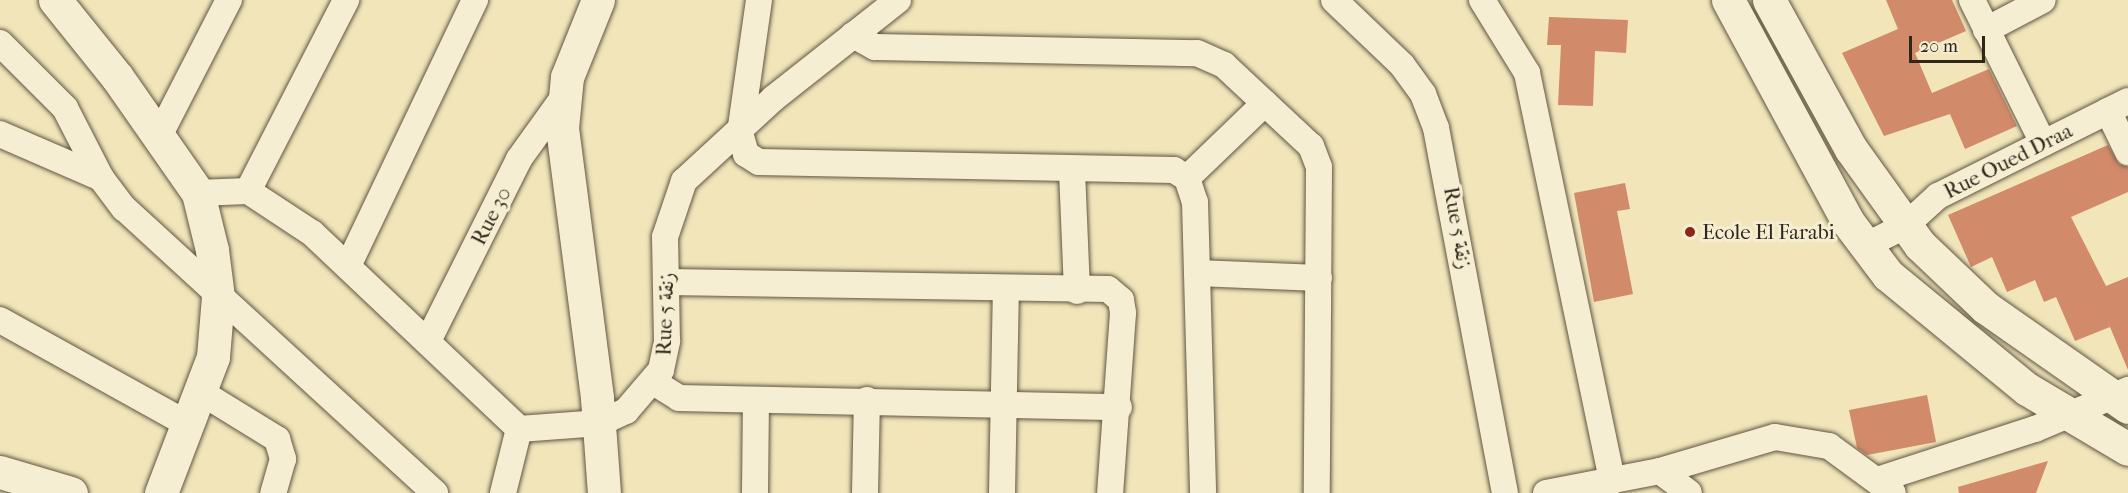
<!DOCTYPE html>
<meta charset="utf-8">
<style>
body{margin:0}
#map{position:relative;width:2128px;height:493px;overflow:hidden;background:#f1e5b9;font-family:"IM FELL French Canon",Amiri,serif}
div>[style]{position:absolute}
.building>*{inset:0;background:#d18a6a}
.roads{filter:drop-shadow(0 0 2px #615643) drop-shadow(0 0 2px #615643)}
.street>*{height:26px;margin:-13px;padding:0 13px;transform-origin:13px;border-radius:13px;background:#f6eed2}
.secondary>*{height:33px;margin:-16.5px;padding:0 16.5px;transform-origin:16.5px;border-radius:16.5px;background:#f6eed2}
.dots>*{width:16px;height:16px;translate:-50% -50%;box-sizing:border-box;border:3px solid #f6eed2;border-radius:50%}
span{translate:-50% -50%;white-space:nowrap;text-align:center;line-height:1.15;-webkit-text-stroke:6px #f6eed2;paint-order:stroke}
.street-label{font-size:21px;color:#31261c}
.poi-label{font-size:21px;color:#31261c}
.left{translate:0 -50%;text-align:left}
.scale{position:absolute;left:1909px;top:36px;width:76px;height:27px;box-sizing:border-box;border:3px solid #31261c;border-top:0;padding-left:8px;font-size:18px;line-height:21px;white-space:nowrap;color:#31261c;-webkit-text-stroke:4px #f6eed2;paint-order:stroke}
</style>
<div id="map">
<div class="building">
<div style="clip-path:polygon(1886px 0,1952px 0,1966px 31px,1915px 53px,1932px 93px,1989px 69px,2017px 126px,1965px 149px,1950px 114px,1884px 136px,1842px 53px,1898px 29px)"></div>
<div style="clip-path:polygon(1549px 17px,1628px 20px,1626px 53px,1595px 51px,1593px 106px,1558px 105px,1561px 45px,1547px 45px)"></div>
<div style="clip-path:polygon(2108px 145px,2119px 164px,2128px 167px,2128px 192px,2071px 217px,2106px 286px,2128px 277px,2128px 370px,2110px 327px,2075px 341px,2056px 297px,2044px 302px,2035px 280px,2007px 292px,1992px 257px,1971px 267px,1948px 215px)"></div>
<div style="clip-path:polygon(1625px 183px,1630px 209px,1617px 211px,1633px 294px,1594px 302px,1574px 193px)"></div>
<div style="clip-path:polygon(1927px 395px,1936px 442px,1867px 455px,1857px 448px,1849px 410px)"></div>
<div style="clip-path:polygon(2048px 461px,2036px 493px,1959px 493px,1958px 487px)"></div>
</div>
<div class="roads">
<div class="street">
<div style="left:759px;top:0;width:134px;rotate:98.1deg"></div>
<div style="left:740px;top:133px;width:22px;rotate:74deg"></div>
<div style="left:746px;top:154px;width:15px;rotate:32deg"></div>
<div style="left:759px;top:162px;width:415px;rotate:1.1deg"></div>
<div style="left:1174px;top:170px;width:15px;rotate:32deg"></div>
<div style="left:1187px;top:178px;width:25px;rotate:72deg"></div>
<div style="left:1195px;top:202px;width:291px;rotate:88.4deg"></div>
<div style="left:1334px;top:0;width:94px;rotate:43.7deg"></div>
<div style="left:1402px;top:65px;width:36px;rotate:54deg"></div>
<div style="left:1423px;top:94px;width:36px;rotate:69deg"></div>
<div style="left:1436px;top:128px;width:371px;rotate:79.3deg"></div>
<div style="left:1482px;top:0;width:86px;rotate:58.3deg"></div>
<div style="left:1527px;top:73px;width:417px;rotate:78.2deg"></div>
<div style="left:1972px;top:0;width:160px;rotate:63.6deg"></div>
<div style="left:1986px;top:30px;width:64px;rotate:-27.8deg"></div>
<div style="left:853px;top:35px;width:25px;rotate:29deg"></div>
<div style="left:875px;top:47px;width:322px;rotate:1.1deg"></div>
<div style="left:1197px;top:53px;width:30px;rotate:24deg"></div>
<div style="left:1224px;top:65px;width:119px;rotate:43deg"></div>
<div style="left:1311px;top:146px;width:22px;rotate:69deg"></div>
<div style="left:1319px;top:167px;width:326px;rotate:90.4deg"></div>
<div style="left:0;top:43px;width:92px;rotate:45deg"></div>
<div style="left:65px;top:108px;width:79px;rotate:62.8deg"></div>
<div style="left:101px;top:178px;width:38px;rotate:53deg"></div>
<div style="left:124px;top:208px;width:422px;rotate:42.5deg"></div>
<div style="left:2108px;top:111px;width:46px;rotate:64deg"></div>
<div style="left:0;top:134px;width:110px;rotate:23.5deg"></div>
<div style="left:159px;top:136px;width:153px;rotate:-62.8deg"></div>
<div style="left:1072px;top:171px;width:120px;rotate:87.6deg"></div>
<div style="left:1187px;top:178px;width:108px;rotate:-43.9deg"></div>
<div style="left:248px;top:191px;width:215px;rotate:-62.8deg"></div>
<div style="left:198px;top:193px;width:50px;rotate:-2.3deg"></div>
<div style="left:248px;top:191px;width:77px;rotate:33.3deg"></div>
<div style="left:312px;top:233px;width:285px;rotate:43.4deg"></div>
<div style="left:519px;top:429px;width:81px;rotate:-4.2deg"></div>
<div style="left:600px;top:423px;width:29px;rotate:-25deg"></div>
<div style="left:626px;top:411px;width:54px;rotate:-49.5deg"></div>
<div style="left:661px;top:370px;width:30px;rotate:-78deg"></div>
<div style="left:667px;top:341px;width:104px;rotate:-91.1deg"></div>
<div style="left:665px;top:237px;width:59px;rotate:-71.3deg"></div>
<div style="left:684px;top:181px;width:122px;rotate:-42.7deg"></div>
<div style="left:774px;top:98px;width:158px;rotate:-38.3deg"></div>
<div style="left:1863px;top:247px;width:47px;rotate:-26.6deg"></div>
<div style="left:1905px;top:226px;width:45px;rotate:-42.3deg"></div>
<div style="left:1938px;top:196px;width:212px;rotate:-26.6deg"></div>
<div style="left:349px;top:264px;width:293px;rotate:-64.5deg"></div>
<div style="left:1197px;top:273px;width:122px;rotate:2.3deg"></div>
<div style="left:668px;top:282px;width:440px;rotate:0.9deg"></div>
<div style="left:1108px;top:289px;width:17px;rotate:40deg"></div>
<div style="left:1121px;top:300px;width:13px;rotate:81deg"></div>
<div style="left:1123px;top:313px;width:180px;rotate:94.1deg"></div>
<div style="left:0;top:320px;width:210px;rotate:29deg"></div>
<div style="left:428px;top:341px;width:203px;rotate:-63.4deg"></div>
<div style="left:519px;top:159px;width:75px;rotate:-54.2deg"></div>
<div style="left:655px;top:383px;width:28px;rotate:32deg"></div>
<div style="left:679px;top:398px;width:440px;rotate:1.2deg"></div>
<div style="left:199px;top:391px;width:92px;rotate:31.6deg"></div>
<div style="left:277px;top:439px;width:21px;rotate:73deg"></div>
<div style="left:283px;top:459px;width:35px;rotate:106deg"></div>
<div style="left:1660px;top:471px;width:36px;rotate:37deg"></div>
<div style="left:1877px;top:480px;width:166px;rotate:-17.9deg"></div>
<div style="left:2035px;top:429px;width:101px;rotate:-22.8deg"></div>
<div style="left:503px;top:493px;width:66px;rotate:-76deg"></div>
<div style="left:755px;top:493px;width:92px;rotate:-89.4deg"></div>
<div style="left:865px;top:493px;width:93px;rotate:-88.8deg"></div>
<div style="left:1002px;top:493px;width:205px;rotate:-88.9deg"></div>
<div style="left:1546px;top:493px;width:116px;rotate:-10.9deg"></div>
<div style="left:1660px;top:471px;width:120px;rotate:-16.5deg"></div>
<div style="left:1775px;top:437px;width:55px;rotate:9.5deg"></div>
<div style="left:1829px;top:446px;width:79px;rotate:36.3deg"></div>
</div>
<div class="secondary">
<div style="left:55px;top:0;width:99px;rotate:51.2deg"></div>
<div style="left:117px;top:77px;width:141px;rotate:55.1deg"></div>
<div style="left:198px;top:193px;width:59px;rotate:76.2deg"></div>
<div style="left:212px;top:250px;width:47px;rotate:82.7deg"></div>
<div style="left:218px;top:297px;width:60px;rotate:94.8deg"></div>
<div style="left:213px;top:357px;width:146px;rotate:110.9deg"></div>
<div style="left:598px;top:0;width:83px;rotate:111.9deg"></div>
<div style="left:567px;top:77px;width:51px;rotate:95.6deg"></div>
<div style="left:562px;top:128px;width:272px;rotate:82.6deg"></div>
<div style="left:597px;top:398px;width:95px;rotate:85.8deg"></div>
<div style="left:1728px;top:0;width:252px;rotate:61.6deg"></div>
<div style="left:1848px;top:222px;width:66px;rotate:53deg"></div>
<div style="left:1888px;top:275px;width:180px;rotate:39.4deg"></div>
<div style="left:2027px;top:389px;width:117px;rotate:30.7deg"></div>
<div style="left:1769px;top:0;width:170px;rotate:61.2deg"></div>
<div style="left:1851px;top:149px;width:118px;rotate:54.3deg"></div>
<div style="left:1920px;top:245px;width:90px;rotate:43.6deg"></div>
<div style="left:1985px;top:307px;width:174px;rotate:35deg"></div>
<div style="left:0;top:472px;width:74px;rotate:16.5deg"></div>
</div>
</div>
<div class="dots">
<div style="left:1690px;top:232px;background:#8f2418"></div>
</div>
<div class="street-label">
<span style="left:2008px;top:161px;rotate:-27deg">Rue Oued Draa</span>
<span style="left:491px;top:216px;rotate:-63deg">Rue 30</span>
<span style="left:1458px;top:228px;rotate:80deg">Rue 5 زنقة</span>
<span style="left:665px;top:314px;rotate:-88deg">Rue 5 زنقة</span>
</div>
<div class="poi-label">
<span class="left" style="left:1702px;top:232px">Ecole El Farabi</span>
</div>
<div class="scale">20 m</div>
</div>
